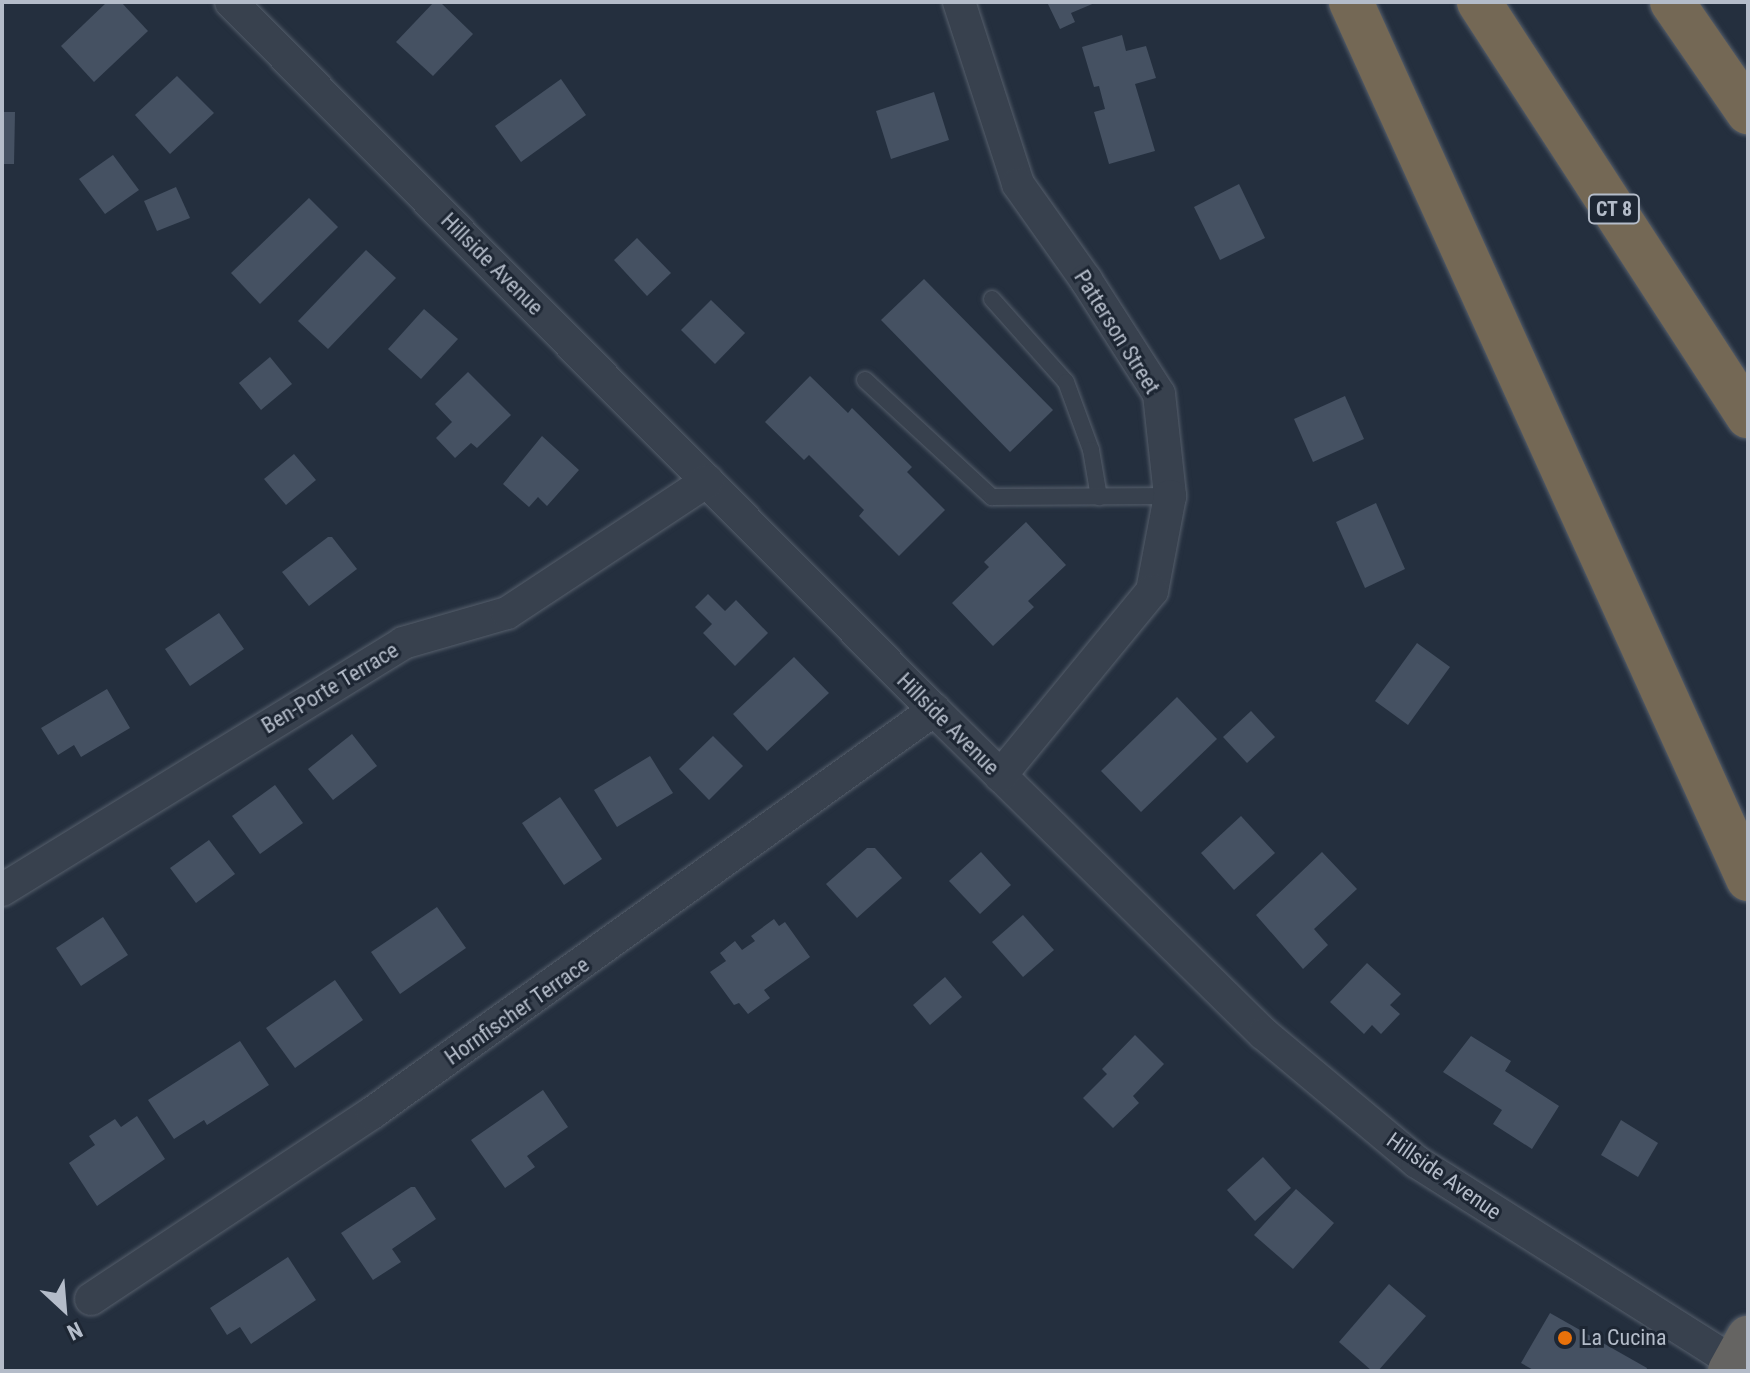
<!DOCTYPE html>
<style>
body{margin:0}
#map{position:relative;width:1750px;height:1373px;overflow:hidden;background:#242f3e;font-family:"Roboto Condensed",sans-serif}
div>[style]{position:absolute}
.building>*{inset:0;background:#455162}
.roads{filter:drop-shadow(0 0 2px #565f6c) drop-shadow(0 0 2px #565f6c)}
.service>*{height:16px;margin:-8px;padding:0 8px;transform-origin:8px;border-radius:8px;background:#38414e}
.minor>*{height:32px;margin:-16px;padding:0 16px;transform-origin:16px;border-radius:16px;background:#38414e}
.trunk>*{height:44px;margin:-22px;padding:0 22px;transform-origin:22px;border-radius:22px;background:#656462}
.motorway>*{height:44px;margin:-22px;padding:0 22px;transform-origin:22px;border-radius:22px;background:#746855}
.dots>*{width:22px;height:22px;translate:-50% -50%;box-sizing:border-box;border:4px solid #1d2633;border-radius:50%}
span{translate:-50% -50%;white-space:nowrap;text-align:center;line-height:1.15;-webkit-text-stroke:6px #1d2633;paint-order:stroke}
.shield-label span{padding:2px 6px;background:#1d2633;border:2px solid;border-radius:6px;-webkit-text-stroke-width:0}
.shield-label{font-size:20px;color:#b4bcc9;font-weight:700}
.street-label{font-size:22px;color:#b4bcc9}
.poi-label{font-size:22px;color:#b4bcc9}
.left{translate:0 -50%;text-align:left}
.frame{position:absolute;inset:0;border:4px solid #b4bcc9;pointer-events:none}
.north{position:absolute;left:24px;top:1269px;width:80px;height:80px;-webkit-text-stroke:6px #1d2633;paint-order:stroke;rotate:154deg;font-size:22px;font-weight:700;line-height:32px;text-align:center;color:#b4bcc9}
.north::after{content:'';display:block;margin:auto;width:28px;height:36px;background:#b4bcc9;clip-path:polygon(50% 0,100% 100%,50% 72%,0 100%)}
</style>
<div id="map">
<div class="building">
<div style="clip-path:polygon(107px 2px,121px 2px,148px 31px,94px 82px,61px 46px)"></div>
<div style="clip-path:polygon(434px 2px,440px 2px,473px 34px,433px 76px,396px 42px)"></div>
<div style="clip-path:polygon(1047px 2px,1097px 2px,1071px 13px,1075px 22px,1060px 29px)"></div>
<div style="clip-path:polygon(1122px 35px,1126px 51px,1146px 46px,1156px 78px,1135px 84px,1155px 151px,1109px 164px,1094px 112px,1105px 109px,1099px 86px,1094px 87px,1082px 47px)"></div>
<div style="clip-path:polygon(177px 76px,214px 113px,170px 154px,135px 115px)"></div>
<div style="clip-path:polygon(561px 79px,586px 115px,521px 162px,495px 126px)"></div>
<div style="clip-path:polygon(934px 92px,949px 140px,891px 159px,876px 111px)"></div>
<div style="clip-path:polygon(2px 112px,15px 112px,14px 164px,2px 164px)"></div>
<div style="clip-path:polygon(113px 155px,139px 190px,105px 214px,79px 179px)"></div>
<div style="clip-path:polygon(1239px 184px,1265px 238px,1220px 260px,1194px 207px)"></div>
<div style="clip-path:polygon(176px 187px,190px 218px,157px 231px,144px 201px)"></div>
<div style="clip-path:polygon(309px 198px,338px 227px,260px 304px,231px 273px)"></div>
<div style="clip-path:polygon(637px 238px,671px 273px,647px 296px,614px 260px)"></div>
<div style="clip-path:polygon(366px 250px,396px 278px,328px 349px,298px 321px)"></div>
<div style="clip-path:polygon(924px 279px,1053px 410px,1010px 452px,881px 320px)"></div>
<div style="clip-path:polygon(711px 300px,745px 333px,715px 364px,681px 330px)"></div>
<div style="clip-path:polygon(424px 309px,458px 339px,421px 379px,388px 349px)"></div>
<div style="clip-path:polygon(270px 357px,292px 384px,261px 410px,239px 383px)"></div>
<div style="clip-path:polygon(468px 372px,511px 415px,477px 448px,471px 443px,455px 458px,436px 438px,452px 422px,435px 404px)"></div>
<div style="clip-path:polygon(810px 376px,848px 413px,852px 408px,912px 467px,907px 472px,945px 510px,899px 556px,859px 516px,864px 510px,809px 455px,804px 460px,765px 422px)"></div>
<div style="clip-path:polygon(1345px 396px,1364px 439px,1313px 462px,1294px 419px)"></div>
<div style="clip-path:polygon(542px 436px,579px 470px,547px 506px,538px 497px,529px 507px,503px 484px)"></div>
<div style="clip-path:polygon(294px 454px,316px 480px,286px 505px,264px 479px)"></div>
<div style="clip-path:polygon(1376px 503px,1405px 569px,1365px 588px,1336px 522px)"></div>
<div style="clip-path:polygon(1026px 522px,1066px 565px,1028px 601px,1034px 607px,993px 646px,952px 603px,989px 567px,984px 562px)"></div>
<div style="clip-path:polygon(328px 537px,332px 537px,357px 569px,309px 606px,282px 572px)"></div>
<div style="clip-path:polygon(708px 594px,725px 611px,736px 600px,768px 633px,735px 666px,703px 633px,712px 624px,695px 607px)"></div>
<div style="clip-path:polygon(219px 613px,244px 649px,190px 686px,165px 649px)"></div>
<div style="clip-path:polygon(1417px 643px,1450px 667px,1408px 725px,1375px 701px)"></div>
<div style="clip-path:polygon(794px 657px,829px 693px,767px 751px,733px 714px)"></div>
<div style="clip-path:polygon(107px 689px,130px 728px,81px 757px,74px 745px,58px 755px,41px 728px)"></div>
<div style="clip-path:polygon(1177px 697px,1217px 739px,1141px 812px,1101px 771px)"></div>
<div style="clip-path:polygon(1251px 711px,1275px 737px,1247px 763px,1223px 737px)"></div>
<div style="clip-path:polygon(352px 734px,377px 766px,333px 800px,308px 769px)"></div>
<div style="clip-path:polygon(713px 736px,743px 766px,709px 800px,679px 769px)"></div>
<div style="clip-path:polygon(650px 756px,673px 793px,617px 827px,594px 790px)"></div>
<div style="clip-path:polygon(275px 785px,303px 823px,260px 854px,232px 816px)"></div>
<div style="clip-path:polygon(560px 797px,602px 859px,564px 885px,522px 823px)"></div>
<div style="clip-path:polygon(1241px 816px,1275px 853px,1234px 890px,1201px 853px)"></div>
<div style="clip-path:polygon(209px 840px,235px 874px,196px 903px,170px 868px)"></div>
<div style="clip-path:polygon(867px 848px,875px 848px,902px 878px,857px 918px,826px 884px)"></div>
<div style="clip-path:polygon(981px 852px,1011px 885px,980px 914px,949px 881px)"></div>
<div style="clip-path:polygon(1322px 852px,1357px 889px,1314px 929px,1328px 945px,1303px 969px,1256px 915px)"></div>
<div style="clip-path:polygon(437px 907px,466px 948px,400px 994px,371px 952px)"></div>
<div style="clip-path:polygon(1023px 915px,1054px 950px,1023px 977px,992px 942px)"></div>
<div style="clip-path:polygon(103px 917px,128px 955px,81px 986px,56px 948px)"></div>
<div style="clip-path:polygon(774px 919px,779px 926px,785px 922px,810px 957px,764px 990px,770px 998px,748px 1014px,739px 1003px,734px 1005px,710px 972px,726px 961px,720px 953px,735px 941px,742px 950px,755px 941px,751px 936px)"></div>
<div style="clip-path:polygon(1367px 963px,1401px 994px,1390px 1005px,1400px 1014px,1381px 1034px,1372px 1025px,1364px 1034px,1330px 1002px)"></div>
<div style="clip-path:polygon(945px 977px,962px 997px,930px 1025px,913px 1005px)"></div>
<div style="clip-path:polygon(335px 980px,363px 1020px,295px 1068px,266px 1028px)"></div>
<div style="clip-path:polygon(1135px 1035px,1164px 1064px,1133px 1096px,1139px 1103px,1113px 1128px,1083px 1098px,1107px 1074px,1102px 1069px)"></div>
<div style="clip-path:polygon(1471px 1036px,1511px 1061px,1505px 1071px,1559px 1106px,1532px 1149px,1493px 1124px,1502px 1110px,1443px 1072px)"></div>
<div style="clip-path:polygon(240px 1041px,269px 1085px,207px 1125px,204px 1120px,174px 1139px,148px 1100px)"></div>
<div style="clip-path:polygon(543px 1090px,568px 1127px,527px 1156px,535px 1167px,505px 1188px,471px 1140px)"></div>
<div style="clip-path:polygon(137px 1116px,165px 1159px,97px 1206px,69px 1163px,95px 1145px,89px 1136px,115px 1119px,121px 1127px)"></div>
<div style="clip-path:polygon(1621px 1120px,1658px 1143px,1638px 1177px,1601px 1155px)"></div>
<div style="clip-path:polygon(1263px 1157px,1291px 1188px,1255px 1221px,1227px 1190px)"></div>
<div style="clip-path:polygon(411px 1187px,415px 1187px,436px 1219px,392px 1249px,401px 1262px,373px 1280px,341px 1233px)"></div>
<div style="clip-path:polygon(1296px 1189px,1334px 1223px,1293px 1269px,1254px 1235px)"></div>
<div style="clip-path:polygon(288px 1257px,316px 1300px,251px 1344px,240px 1327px,227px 1335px,210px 1308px)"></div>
<div style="clip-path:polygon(1389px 1284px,1426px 1316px,1378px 1371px,1372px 1371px,1339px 1342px)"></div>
<div style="clip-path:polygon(1550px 1313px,1647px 1368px,1646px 1371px,1535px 1371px,1521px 1363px)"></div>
</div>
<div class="roads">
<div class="service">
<div style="left:992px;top:299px;width:111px;rotate:48.3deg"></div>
<div style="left:1066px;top:382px;width:72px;rotate:69.8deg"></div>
<div style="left:1091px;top:450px;width:48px;rotate:80.3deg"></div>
<div style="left:865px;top:380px;width:173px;rotate:42.7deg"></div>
<div style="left:992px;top:497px;width:178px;rotate:-0.3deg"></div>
</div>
<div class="minor">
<div style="left:231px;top:2px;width:998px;rotate:45.2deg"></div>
<div style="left:934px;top:710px;width:462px;rotate:44.5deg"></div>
<div style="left:1264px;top:1034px;width:199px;rotate:39.9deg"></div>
<div style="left:1417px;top:1162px;width:376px;rotate:32.3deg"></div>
<div style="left:959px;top:2px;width:191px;rotate:72deg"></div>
<div style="left:1018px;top:184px;width:118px;rotate:54.7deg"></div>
<div style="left:1086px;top:280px;width:135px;rotate:57.4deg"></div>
<div style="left:1159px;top:394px;width:103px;rotate:83.8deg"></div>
<div style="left:1170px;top:496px;width:97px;rotate:100.7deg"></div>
<div style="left:1152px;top:591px;width:239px;rotate:129.4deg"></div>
<div style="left:2px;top:890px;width:471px;rotate:-31.6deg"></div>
<div style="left:403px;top:643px;width:108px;rotate:-16.1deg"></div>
<div style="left:507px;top:613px;width:240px;rotate:-33.4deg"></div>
<div style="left:91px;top:1299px;width:337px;rotate:-33.5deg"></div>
<div style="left:372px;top:1113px;width:692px;rotate:-35.64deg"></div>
</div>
<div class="trunk">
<div style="left:1730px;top:1371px;width:38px;rotate:-61deg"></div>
</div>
<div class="motorway">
<div style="left:1351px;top:2px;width:963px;rotate:65.64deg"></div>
<div style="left:1479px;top:2px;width:494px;rotate:57deg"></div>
<div style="left:1672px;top:2px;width:134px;rotate:55.4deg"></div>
</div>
</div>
<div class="dots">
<div style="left:1565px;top:1338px;background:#e8710a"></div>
</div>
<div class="shield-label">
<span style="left:1614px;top:209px">CT 8</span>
</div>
<div class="street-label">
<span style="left:492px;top:264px;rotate:45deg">Hillside Avenue</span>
<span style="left:1117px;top:332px;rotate:58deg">Patterson Street</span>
<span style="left:330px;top:688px;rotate:-31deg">Ben-Porte Terrace</span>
<span style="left:948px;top:724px;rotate:45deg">Hillside Avenue</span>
<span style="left:517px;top:1011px;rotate:-35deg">Hornfischer Terrace</span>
<span style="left:1444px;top:1176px;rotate:35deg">Hillside Avenue</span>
</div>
<div class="poi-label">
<span class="left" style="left:1581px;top:1338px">La Cucina</span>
</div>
<div class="frame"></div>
<div class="north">N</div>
</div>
